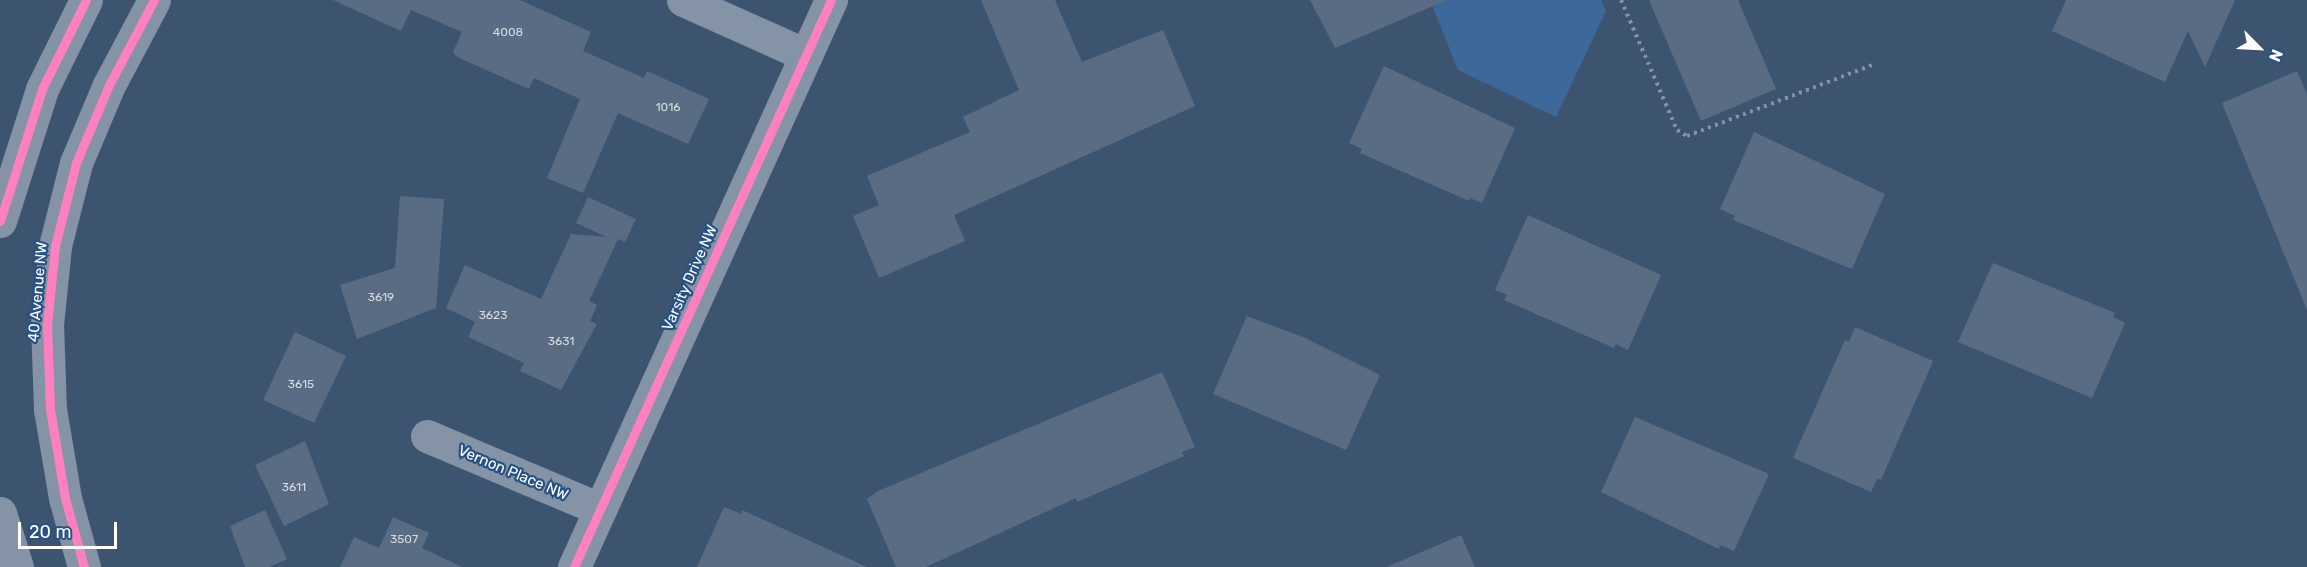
<!DOCTYPE html>
<style>
body{margin:0}
#map{position:relative;width:2307px;height:567px;overflow:hidden;background:#3d5470;font-family:Rubik,sans-serif}
div>[style]{position:absolute}
.green>*{inset:0;background:#3d689a}
.building>*{inset:0;background:#5a6c83}
.path>*{height:4px;margin-top:-2px;transform-origin:0;background:repeating-linear-gradient(90deg,#8493a6 0 3px,transparent 0 7.5px)}
.minor>*{height:33px;margin:-16.5px;padding:0 16.5px;transform-origin:16.5px;border-radius:16.5px;background:#8493a6}
.cycleway>*{height:9px;margin:-4.5px;padding:0 4.5px;transform-origin:4.5px;border-radius:4.5px;background:#ff80c0}
span{translate:-50% -50%;white-space:nowrap;text-align:center;line-height:1.15;-webkit-text-stroke:4.5px #285185;paint-order:stroke}
.number-label{font-size:12px;color:#d6dae0}
.number-label span{-webkit-text-stroke-width:0}
.street-label{font-size:15px;color:#fff}
.north{position:absolute;left:2229px;top:18px;width:60px;height:60px;-webkit-text-stroke:4px #285185;paint-order:stroke;rotate:114deg;font-size:16px;font-weight:700;line-height:24px;text-align:center;color:#fff}
.north::after{content:'';display:block;margin:auto;width:21px;height:27px;background:#fff;clip-path:polygon(50% 0,100% 100%,50% 72%,0 100%)}
.scale{position:absolute;left:18px;top:522px;width:99px;height:27px;box-sizing:border-box;border:3px solid #fff;border-top:0;padding-left:8px;font-size:18px;line-height:21px;white-space:nowrap;color:#fff;-webkit-text-stroke:4px #285185;paint-order:stroke}
</style>
<div id="map">
<div class="green">
<div style="clip-path:polygon(1430px 0,1601px 0,1606px 11px,1556px 117px,1458px 70px)"></div>
</div>
<div class="building">
<div style="clip-path:polygon(333px 0,520px 0,591px 32px,583px 51px,644px 78px,647px 71px,709px 99px,688px 144px,618px 113px,583px 193px,547px 178px,580px 99px,534px 78px,529px 89px,457px 57px,453px 52px,462px 32px,411px 10px,401px 31px)"></div>
<div style="clip-path:polygon(981px 0,1055px 0,1082px 62px,1163px 30px,1195px 106px,954px 215px,965px 241px,879px 278px,853px 216px,879px 205px,867px 176px,970px 132px,963px 117px,1019px 90px)"></div>
<div style="clip-path:polygon(1310px 0,1447px 0,1335px 48px)"></div>
<div style="clip-path:polygon(1649px 0,1738px 0,1776px 89px,1701px 121px)"></div>
<div style="clip-path:polygon(2066px 0,2235px 0,2205px 67px,2188px 31px,2165px 82px,2052px 31px)"></div>
<div style="clip-path:polygon(1384px 66px,1515px 128px,1482px 203px,1470px 198px,1469px 201px,1360px 153px,1362px 149px,1349px 143px)"></div>
<div style="clip-path:polygon(2297px 71px,2307px 94px,2307px 310px,2222px 103px)"></div>
<div style="clip-path:polygon(1754px 132px,1885px 194px,1852px 269px,1733px 220px,1735px 216px,1720px 209px)"></div>
<div style="clip-path:polygon(400px 196px,444px 199px,436px 308px,357px 339px,340px 285px,395px 268px)"></div>
<div style="clip-path:polygon(588px 197px,636px 219px,625px 242px,618px 239px,589px 301px,597px 305px,590px 321px,597px 324px,561px 390px,520px 371px,524px 363px,468px 337px,475px 322px,446px 308px,465px 265px,541px 299px,571px 234px,607px 237px,576px 223px)"></div>
<div style="clip-path:polygon(1528px 215px,1661px 275px,1628px 350px,1616px 344px,1614px 348px,1504px 300px,1507px 295px,1495px 290px)"></div>
<div style="clip-path:polygon(1993px 263px,2115px 313px,2113px 317px,2125px 323px,2092px 398px,1958px 342px)"></div>
<div style="clip-path:polygon(1247px 316px,1303px 337px,1380px 375px,1346px 450px,1213px 394px)"></div>
<div style="clip-path:polygon(1855px 327px,1933px 361px,1881px 480px,1878px 478px,1871px 492px,1793px 458px,1845px 340px,1849px 342px)"></div>
<div style="clip-path:polygon(295px 332px,346px 356px,314px 423px,263px 400px)"></div>
<div style="clip-path:polygon(1162px 372px,1195px 447px,1182px 452px,1184px 456px,1077px 502px,1076px 498px,926px 567px,896px 567px,867px 499px,878px 491px)"></div>
<div style="clip-path:polygon(1635px 417px,1769px 474px,1734px 551px,1720px 545px,1719px 549px,1601px 492px)"></div>
<div style="clip-path:polygon(305px 441px,329px 504px,284px 526px,255px 465px)"></div>
<div style="clip-path:polygon(724px 507px,741px 514px,742px 510px,867px 567px,697px 567px)"></div>
<div style="clip-path:polygon(265px 510px,287px 559px,270px 567px,245px 567px,230px 526px)"></div>
<div style="clip-path:polygon(393px 517px,429px 533px,422px 548px,462px 567px,340px 567px,354px 537px,379px 548px)"></div>
<div style="clip-path:polygon(1461px 535px,1475px 567px,1387px 567px)"></div>
</div>
<div class="path">
<div style="left:1621px;top:0;width:142px;rotate:66.7deg"></div>
<div style="left:1677px;top:130px;width:12px;rotate:31deg"></div>
<div style="left:1687px;top:136px;width:198px;rotate:-21deg"></div>
</div>
<div class="minor">
<div style="left:683px;top:0;width:135px;rotate:24.1deg"></div>
<div style="left:0;top:221px;width:139px;rotate:-72.3deg"></div>
<div style="left:42px;top:89px;width:99px;rotate:-63.7deg"></div>
<div style="left:427px;top:436px;width:188px;rotate:22.9deg"></div>
<div style="left:0;top:513px;width:57px;rotate:72.5deg"></div>
<div style="left:84px;top:567px;width:72px;rotate:-105.4deg"></div>
<div style="left:65px;top:498px;width:90px;rotate:-99.6deg"></div>
<div style="left:50px;top:409px;width:84px;rotate:-92deg"></div>
<div style="left:47px;top:325px;width:79px;rotate:-84.2deg"></div>
<div style="left:55px;top:246px;width:86px;rotate:-75.8deg"></div>
<div style="left:76px;top:163px;width:85px;rotate:-67.1deg"></div>
<div style="left:109px;top:85px;width:96px;rotate:-62.1deg"></div>
<div style="left:574px;top:567px;width:623px;rotate:-65.62deg"></div>
</div>
<div class="cycleway">
<div style="left:0;top:221px;width:139px;rotate:-72.3deg"></div>
<div style="left:42px;top:89px;width:99px;rotate:-63.7deg"></div>
<div style="left:84px;top:567px;width:72px;rotate:-105.4deg"></div>
<div style="left:65px;top:498px;width:90px;rotate:-99.6deg"></div>
<div style="left:50px;top:409px;width:84px;rotate:-92deg"></div>
<div style="left:47px;top:325px;width:79px;rotate:-84.2deg"></div>
<div style="left:55px;top:246px;width:86px;rotate:-75.8deg"></div>
<div style="left:76px;top:163px;width:85px;rotate:-67.1deg"></div>
<div style="left:109px;top:85px;width:96px;rotate:-62.1deg"></div>
<div style="left:574px;top:567px;width:623px;rotate:-65.62deg"></div>
</div>
<div class="number-label">
<span style="left:508px;top:33px">4008</span>
<span style="left:668px;top:108px">1016</span>
<span style="left:381px;top:298px">3619</span>
<span style="left:493px;top:316px">3623</span>
<span style="left:561px;top:342px">3631</span>
<span style="left:301px;top:385px">3615</span>
<span style="left:294px;top:488px">3611</span>
<span style="left:404px;top:540px">3507</span>
</div>
<div class="street-label">
<span style="left:690px;top:278px;rotate:-66deg">Varsity Drive NW</span>
<span style="left:38px;top:292px;rotate:-85deg">40 Avenue NW</span>
<span style="left:513px;top:473px;rotate:23deg">Vernon Place NW</span>
</div>
<div class="north">N</div>
<div class="scale">20 m</div>
</div>
